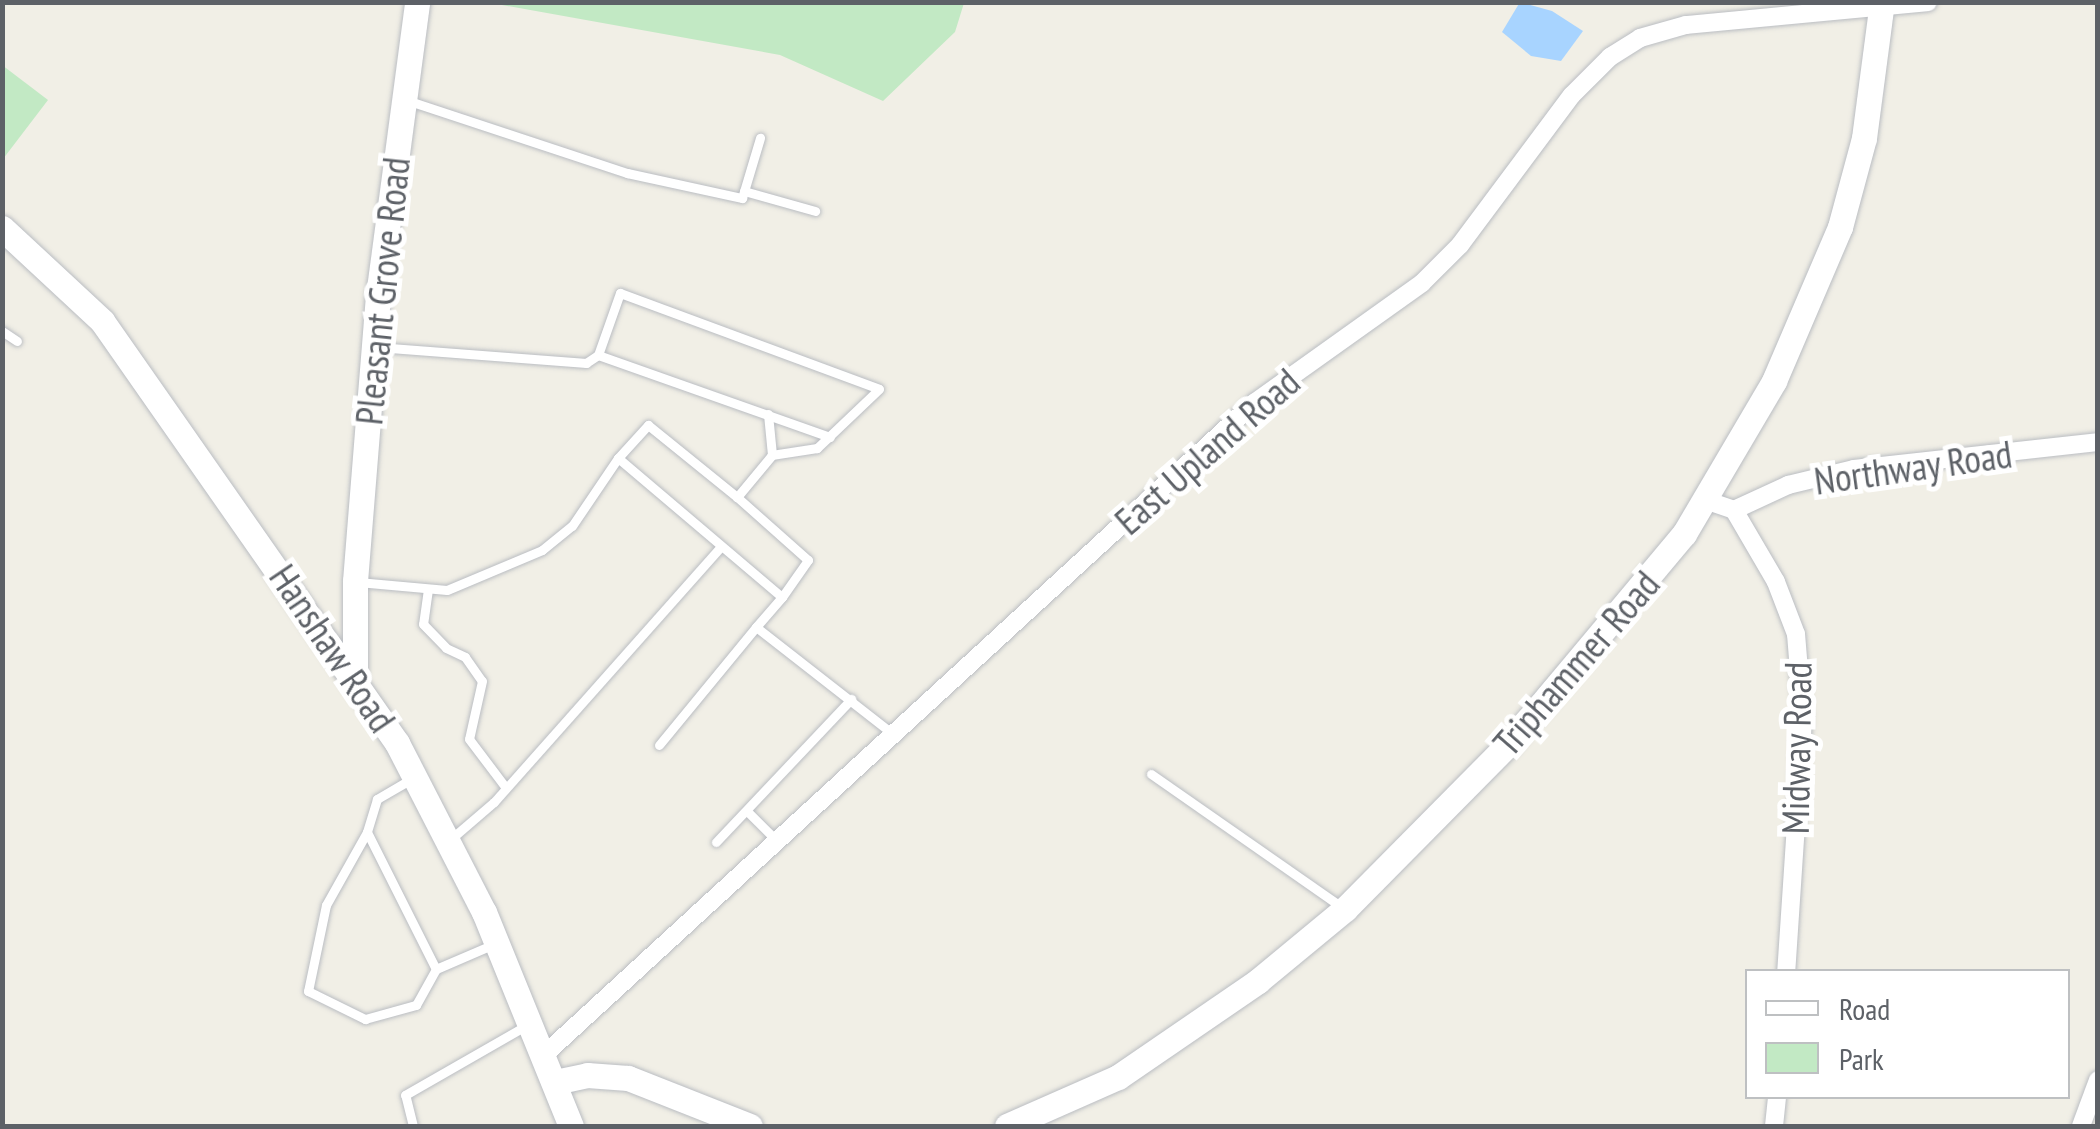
<!DOCTYPE html>
<style>
body{margin:0}
#map{position:relative;width:2100px;height:1129px;overflow:hidden;background:#f1efe6;font-family:"PT Sans Narrow",sans-serif}
div>[style]{position:absolute}
.green>*{inset:0;background:#c2e9c4}
.water>*{inset:0;background:#a8d4ff}
.roads{filter:drop-shadow(0 0 2px #babdc2) drop-shadow(0 0 2px #babdc2)}
.lane>*{height:9px;margin:-4.5px;padding:0 4.5px;transform-origin:4.5px;border-radius:4.5px;background:#fff}
.street>*{height:18px;margin:-9px;padding:0 9px;transform-origin:9px;border-radius:9px;background:#fff}
.secondary>*{height:25px;margin:-12.5px;padding:0 12.5px;transform-origin:12.5px;border-radius:12.5px;background:#fff}
span{translate:-50% -50%;white-space:nowrap;text-align:center;line-height:1.15;-webkit-text-stroke:10px #fff;paint-order:stroke}
.street-label{font-size:38px;color:#5d6167}
.frame{position:absolute;inset:0;border:5px solid #5d6167;pointer-events:none}
.legend{position:absolute;left:1745px;top:969px;width:325px;height:130px;box-sizing:border-box;background:#fff;border:2px solid #bec0c2;margin:0;padding:12px 18px;list-style:none;font-size:30px;color:#5d6167}
.legend li{display:flex;align-items:center;gap:20px;height:50px}
.legend b{width:50px;border:2px solid #bec0c2}
</style>
<div id="map">
<div class="green">
<div style="clip-path:polygon(491px 3px,964px 3px,955px 32px,883px 101px,780px 55px)"></div>
<div style="clip-path:polygon(2px 65px,48px 100px,3px 159px,2px 159px)"></div>
</div>
<div class="water">
<div style="clip-path:polygon(1520px 2px,1552px 11px,1583px 31px,1561px 61px,1531px 56px,1502px 32px)"></div>
</div>
<div class="roads">
<div class="lane">
<div style="left:406px;top:100px;width:233px;rotate:18.3deg"></div>
<div style="left:627px;top:173px;width:118px;rotate:12.3deg"></div>
<div style="left:742px;top:198px;width:63px;rotate:-73.3deg"></div>
<div style="left:744px;top:191px;width:74px;rotate:15.7deg"></div>
<div style="left:2px;top:331px;width:18px;rotate:34deg"></div>
<div style="left:377px;top:347px;width:210px;rotate:4.4deg"></div>
<div style="left:586px;top:363px;width:14px;rotate:-34deg"></div>
<div style="left:598px;top:355px;width:66px;rotate:-70.5deg"></div>
<div style="left:620px;top:293px;width:276px;rotate:20.3deg"></div>
<div style="left:879px;top:389px;width:86px;rotate:136.4deg"></div>
<div style="left:817px;top:448px;width:46px;rotate:171.2deg"></div>
<div style="left:772px;top:455px;width:55px;rotate:129.8deg"></div>
<div style="left:598px;top:355px;width:246px;rotate:19.5deg"></div>
<div style="left:768px;top:414px;width:41px;rotate:84.4deg"></div>
<div style="left:618px;top:458px;width:45px;rotate:-47.7deg"></div>
<div style="left:648px;top:425px;width:114px;rotate:39deg"></div>
<div style="left:737px;top:497px;width:95px;rotate:41.6deg"></div>
<div style="left:808px;top:560px;width:45px;rotate:125.1deg"></div>
<div style="left:358px;top:582px;width:89px;rotate:5.1deg"></div>
<div style="left:447px;top:590px;width:103px;rotate:-22.8deg"></div>
<div style="left:542px;top:550px;width:38px;rotate:-39deg"></div>
<div style="left:572px;top:526px;width:82px;rotate:-55.9deg"></div>
<div style="left:618px;top:458px;width:215px;rotate:40.3deg"></div>
<div style="left:782px;top:597px;width:40px;rotate:131deg"></div>
<div style="left:756px;top:627px;width:175px;rotate:38deg"></div>
<div style="left:428px;top:589px;width:35px;rotate:98deg"></div>
<div style="left:423px;top:624px;width:33px;rotate:46deg"></div>
<div style="left:446px;top:648px;width:21px;rotate:25deg"></div>
<div style="left:465px;top:657px;width:29px;rotate:55deg"></div>
<div style="left:482px;top:681px;width:59px;rotate:102.6deg"></div>
<div style="left:469px;top:739px;width:61px;rotate:52.9deg"></div>
<div style="left:659px;top:745px;width:153px;rotate:-50.6deg"></div>
<div style="left:1151px;top:774px;width:234px;rotate:34.9deg"></div>
<div style="left:413px;top:778px;width:42px;rotate:149.7deg"></div>
<div style="left:377px;top:799px;width:34px;rotate:107deg"></div>
<div style="left:367px;top:832px;width:84px;rotate:119.3deg"></div>
<div style="left:326px;top:905px;width:88px;rotate:101.8deg"></div>
<div style="left:308px;top:991px;width:64px;rotate:26.2deg"></div>
<div style="left:365px;top:1019px;width:53px;rotate:-15.4deg"></div>
<div style="left:416px;top:1005px;width:41px;rotate:-60.9deg"></div>
<div style="left:436px;top:969px;width:63px;rotate:-23.3deg"></div>
<div style="left:747px;top:811px;width:42px;rotate:45deg"></div>
<div style="left:367px;top:832px;width:153px;rotate:63.3deg"></div>
<div style="left:452px;top:838px;width:55px;rotate:-40.6deg"></div>
<div style="left:494px;top:802px;width:342px;rotate:-48.4deg"></div>
<div style="left:716px;top:842px;width:197px;rotate:-46.6deg"></div>
<div style="left:413px;top:1126px;width:32px;rotate:-104deg"></div>
<div style="left:405px;top:1095px;width:143px;rotate:-29.8deg"></div>
</div>
<div class="street">
<div style="left:1705px;top:500px;width:31px;rotate:19deg"></div>
<div style="left:1734px;top:510px;width:83px;rotate:59.7deg"></div>
<div style="left:1776px;top:582px;width:56px;rotate:69deg"></div>
<div style="left:1796px;top:634px;width:85px;rotate:85.3deg"></div>
<div style="left:1803px;top:719px;width:254px;rotate:93.8deg"></div>
<div style="left:1734px;top:510px;width:60px;rotate:-24.8deg"></div>
<div style="left:1788px;top:485px;width:68px;rotate:-13.6deg"></div>
<div style="left:1854px;top:469px;width:245px;rotate:-6.3deg"></div>
<div style="left:545px;top:1054px;width:963px;rotate:-42.56deg"></div>
<div style="left:1254px;top:403px;width:206px;rotate:-35.5deg"></div>
<div style="left:1422px;top:283px;width:54px;rotate:-45deg"></div>
<div style="left:1460px;top:245px;width:187px;rotate:-53.3deg"></div>
<div style="left:1572px;top:95px;width:54px;rotate:-45deg"></div>
<div style="left:1610px;top:57px;width:36px;rotate:-32deg"></div>
<div style="left:1640px;top:38px;width:48px;rotate:-15.8deg"></div>
<div style="left:1686px;top:25px;width:243px;rotate:-5.4deg"></div>
<div style="left:1774px;top:1126px;width:30px;rotate:-84deg"></div>
<div style="left:2081px;top:1126px;width:49px;rotate:-69.7deg"></div>
</div>
<div class="secondary">
<div style="left:2px;top:228px;width:137px;rotate:42.9deg"></div>
<div style="left:102px;top:321px;width:515px;rotate:55.04deg"></div>
<div style="left:397px;top:743px;width:190px;rotate:62.8deg"></div>
<div style="left:484px;top:912px;width:231px;rotate:67.9deg"></div>
<div style="left:355px;top:677px;width:96px;rotate:-90deg"></div>
<div style="left:355px;top:581px;width:286px;rotate:-85.4deg"></div>
<div style="left:378px;top:296px;width:297px;rotate:-82.4deg"></div>
<div style="left:555px;top:1082px;width:33px;rotate:-12deg"></div>
<div style="left:587px;top:1075px;width:41px;rotate:4.2deg"></div>
<div style="left:628px;top:1078px;width:131px;rotate:21.5deg"></div>
<div style="left:1007px;top:1126px;width:121px;rotate:-23.8deg"></div>
<div style="left:1118px;top:1077px;width:170px;rotate:-34.4deg"></div>
<div style="left:1258px;top:981px;width:113px;rotate:-39.6deg"></div>
<div style="left:1345px;top:909px;width:233px;rotate:-45.3deg"></div>
<div style="left:1509px;top:743px;width:273px;rotate:-50.1deg"></div>
<div style="left:1684px;top:534px;width:178px;rotate:-59.5deg"></div>
<div style="left:1774px;top:381px;width:168px;rotate:-66.8deg"></div>
<div style="left:1840px;top:227px;width:92px;rotate:-74.9deg"></div>
<div style="left:1864px;top:138px;width:137px;rotate:-82.5deg"></div>
</div>
</div>
<div class="street-label">
<span style="left:382px;top:291px;rotate:-84deg">Pleasant Grove Road</span>
<span style="left:1207px;top:451px;rotate:-41deg">East Upland Road</span>
<span style="left:1913px;top:467px;rotate:-8deg">Northway Road</span>
<span style="left:333px;top:648px;rotate:56deg">Hanshaw Road</span>
<span style="left:1576px;top:663px;rotate:-49deg">Triphammer Road</span>
<span style="left:1796px;top:748px;rotate:-89deg">Midway Road</span>
</div>
<div class="frame"></div>
<ul class="legend">
<li><b style="height:12px;background:#fff"></b>Road</li>
<li><b style="height:28px;background:#c2e9c4"></b>Park</li>
</ul>
</div>
